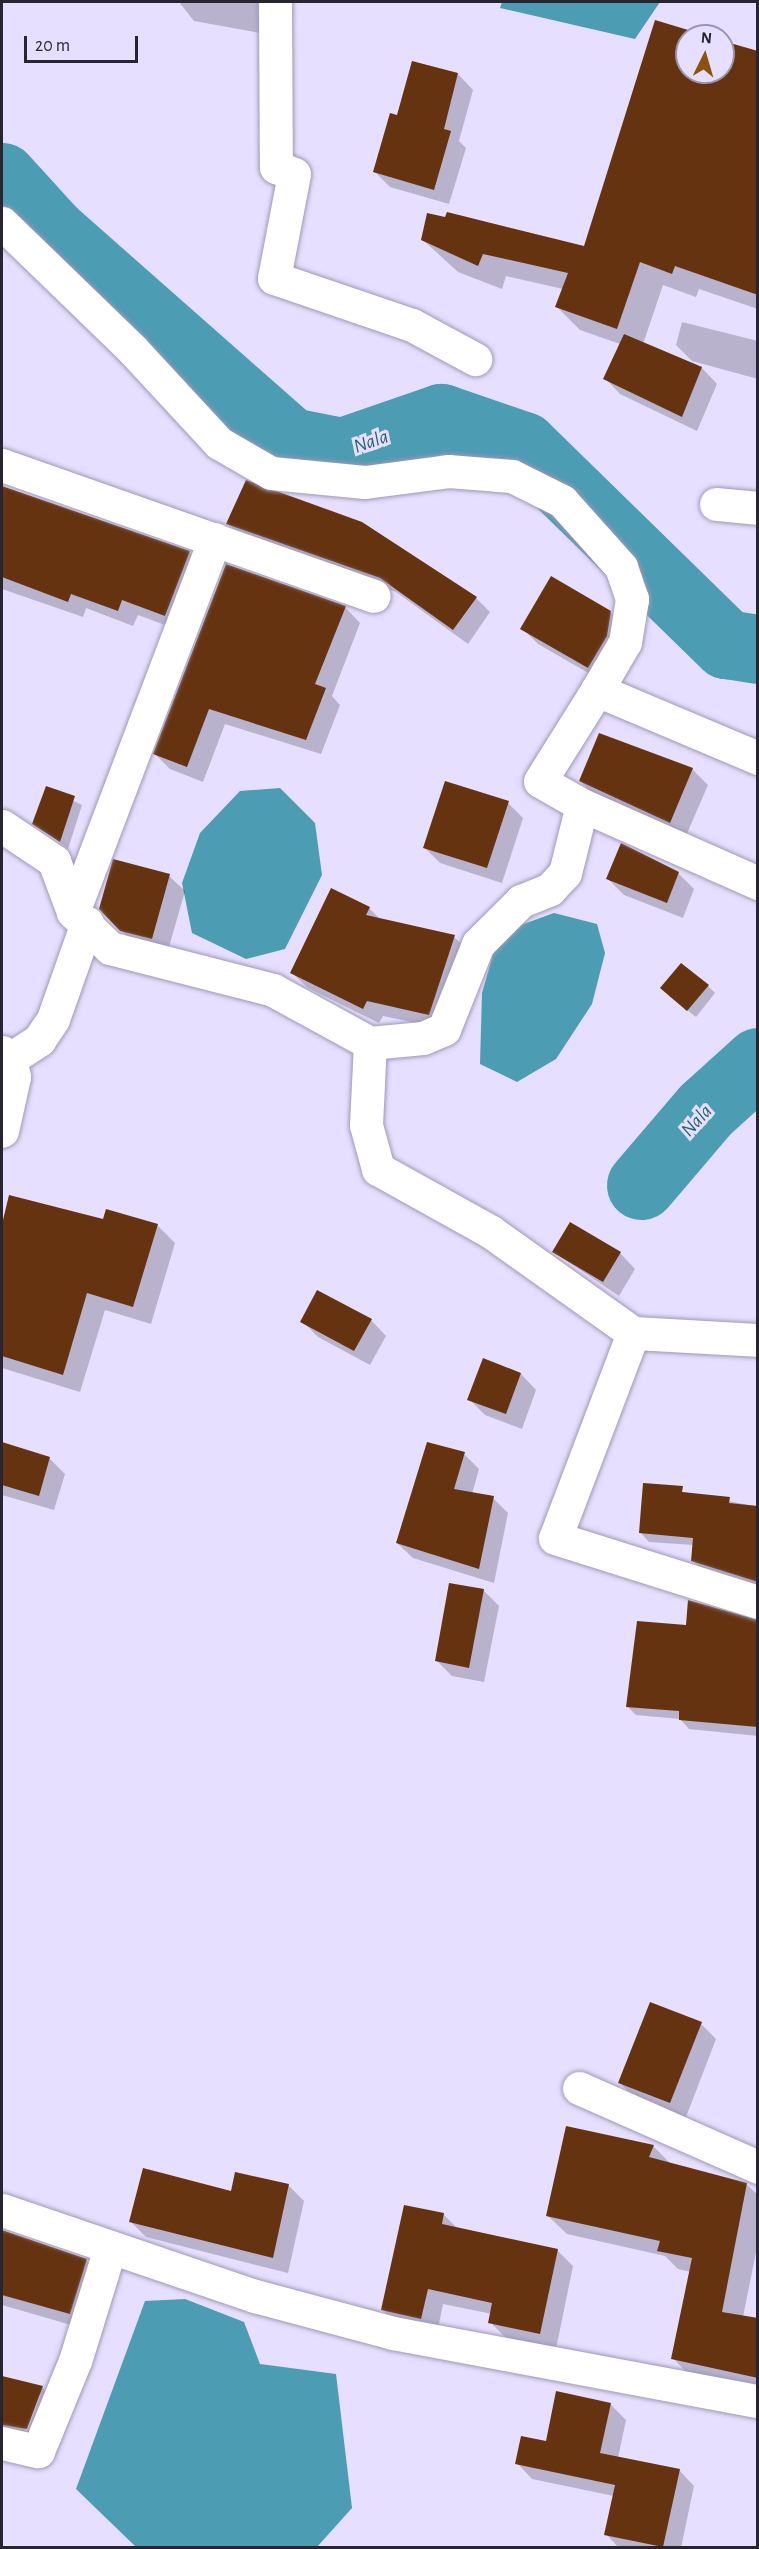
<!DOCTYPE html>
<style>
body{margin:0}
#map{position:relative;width:759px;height:2549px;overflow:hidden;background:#e7dfff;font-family:"Alegreya Sans",sans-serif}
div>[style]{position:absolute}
.water>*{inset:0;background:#4c9cb4}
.shadow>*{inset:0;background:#0003}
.river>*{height:69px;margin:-34.5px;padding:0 34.5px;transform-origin:34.5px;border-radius:34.5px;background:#4c9cb4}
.building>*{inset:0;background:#65330f}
.roads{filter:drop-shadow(0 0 2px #9f98b6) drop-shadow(0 0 2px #9f98b6)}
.minor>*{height:33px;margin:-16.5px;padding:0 16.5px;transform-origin:16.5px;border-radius:16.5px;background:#fff}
span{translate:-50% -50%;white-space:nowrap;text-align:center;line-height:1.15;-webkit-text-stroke:6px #e7dfff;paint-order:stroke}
.water-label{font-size:20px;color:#216173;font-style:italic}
.frame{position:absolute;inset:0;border:3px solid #282531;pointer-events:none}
.north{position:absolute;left:675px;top:24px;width:60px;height:60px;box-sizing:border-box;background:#e7dfff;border:2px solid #9b95ad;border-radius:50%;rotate:5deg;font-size:16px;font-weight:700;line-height:24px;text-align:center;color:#282531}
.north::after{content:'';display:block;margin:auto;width:21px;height:27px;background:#8b520b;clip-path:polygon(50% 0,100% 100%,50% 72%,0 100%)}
.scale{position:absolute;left:24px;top:36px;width:114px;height:27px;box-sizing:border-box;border:3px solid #282531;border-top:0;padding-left:8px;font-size:18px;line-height:21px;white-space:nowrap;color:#282531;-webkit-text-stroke:4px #e7dfff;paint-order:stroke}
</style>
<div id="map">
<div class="water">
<div style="clip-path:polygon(502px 2px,660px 2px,635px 39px,500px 8px)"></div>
<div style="clip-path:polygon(280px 788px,315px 823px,322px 875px,285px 949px,246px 959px,192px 933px,182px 883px,200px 833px,240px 791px)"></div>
<div style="clip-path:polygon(554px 913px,597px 924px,605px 953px,592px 1004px,556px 1059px,517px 1082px,480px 1064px,482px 993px,499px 933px)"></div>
<div style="clip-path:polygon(185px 2299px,244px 2322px,260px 2364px,336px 2374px,352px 2508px,317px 2547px,136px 2547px,76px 2489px,145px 2301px)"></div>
</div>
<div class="shadow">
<div style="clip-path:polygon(179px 2px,276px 2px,271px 35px,194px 21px)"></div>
<div style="clip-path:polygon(656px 22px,702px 36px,687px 36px,687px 72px,723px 72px,723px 42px,758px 52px,758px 309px,699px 289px,696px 297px,663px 285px,643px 344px,702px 368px,717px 384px,697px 431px,620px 394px,605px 378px,620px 344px,580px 330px,557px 307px,563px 289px,506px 276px,502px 289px,458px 272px,423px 240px,585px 248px)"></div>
<div style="clip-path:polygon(458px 74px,473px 90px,459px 141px,466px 148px,449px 204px,390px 187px,374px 171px,398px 117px)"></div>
<div style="clip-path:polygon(682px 322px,758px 341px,758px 379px,692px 361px,676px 345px)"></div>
<div style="clip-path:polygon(2px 488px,189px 552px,205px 568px,181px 631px,138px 615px,133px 626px,86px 608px,83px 617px,2px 589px)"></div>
<div style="clip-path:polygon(228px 524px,476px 598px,490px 612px,468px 644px,396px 592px,242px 538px)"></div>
<div style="clip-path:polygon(227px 566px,345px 607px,360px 623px,332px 696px,340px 705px,321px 754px,225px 724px,203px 782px,170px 769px,155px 754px)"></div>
<div style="clip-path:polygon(610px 612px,626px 628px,604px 682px,538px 644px,522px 628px)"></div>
<div style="clip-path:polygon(692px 769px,708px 785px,685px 838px,596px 797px,580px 781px)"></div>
<div style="clip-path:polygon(47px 788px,82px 805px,68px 849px,34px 823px)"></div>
<div style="clip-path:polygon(508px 803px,523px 818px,502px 883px,440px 863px,425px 848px)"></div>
<div style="clip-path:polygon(678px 873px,694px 889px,683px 918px,624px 895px,608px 879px)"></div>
<div style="clip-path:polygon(169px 876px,185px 891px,167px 954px,137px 946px,121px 930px)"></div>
<div style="clip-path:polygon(369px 908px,381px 920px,454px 937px,470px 952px,445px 1029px,383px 1016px,379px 1023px,308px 988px,292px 973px)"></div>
<div style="clip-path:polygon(708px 986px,715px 993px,696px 1017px,669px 996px)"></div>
<div style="clip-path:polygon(10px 1197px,104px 1221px,107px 1211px,158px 1226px,175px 1243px,151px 1324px,105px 1310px,80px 1392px,2px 1368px,2px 1230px)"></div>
<div style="clip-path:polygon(554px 1252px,620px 1253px,635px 1269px,619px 1296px)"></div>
<div style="clip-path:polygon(371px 1320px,386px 1336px,370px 1365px,318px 1337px,302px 1321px)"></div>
<div style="clip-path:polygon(484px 1360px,521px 1374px,536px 1390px,522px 1429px,485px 1415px,469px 1399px)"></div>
<div style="clip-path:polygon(2px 1444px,49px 1458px,65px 1474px,54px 1510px,2px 1495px)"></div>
<div style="clip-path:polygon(464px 1454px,479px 1469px,472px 1494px,493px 1498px,508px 1513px,494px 1583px,413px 1558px,397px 1543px)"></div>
<div style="clip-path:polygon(644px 1484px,758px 1507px,758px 1588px,702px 1570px,693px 1561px,694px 1545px,649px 1542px,640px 1532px)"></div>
<div style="clip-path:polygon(483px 1590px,499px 1606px,484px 1682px,452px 1676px,436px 1660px)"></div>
<div style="clip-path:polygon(758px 1621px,758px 1736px,689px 1729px,680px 1719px,636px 1715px,627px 1706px)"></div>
<div style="clip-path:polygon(701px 2024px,716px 2039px,686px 2117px,635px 2098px,620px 2083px)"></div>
<div style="clip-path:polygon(653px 2146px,672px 2165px,746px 2184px,758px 2195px,758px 2242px,743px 2317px,758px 2319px,758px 2396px,691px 2377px,673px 2358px,691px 2272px,678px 2269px,665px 2256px,567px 2234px,548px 2216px)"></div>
<div style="clip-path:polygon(288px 2185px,304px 2201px,288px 2273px,146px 2237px,131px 2222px)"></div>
<div style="clip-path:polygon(405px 2207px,444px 2215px,458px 2229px,558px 2251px,573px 2266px,556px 2349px,506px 2338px,490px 2322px,492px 2314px,443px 2304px,437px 2334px,399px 2326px,383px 2310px)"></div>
<div style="clip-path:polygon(2px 2232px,86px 2260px,102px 2276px,85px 2329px,2px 2305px)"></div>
<div style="clip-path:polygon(evenodd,2px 2378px,42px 2387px,57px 2402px,42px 2444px,2px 2436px,2px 2378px,37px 2396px,40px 2396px,25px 2437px,23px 2436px,37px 2396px)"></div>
<div style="clip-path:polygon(610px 2404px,626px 2420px,618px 2458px,679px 2470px,694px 2486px,681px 2548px,619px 2548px,606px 2534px,614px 2496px,532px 2479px,517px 2463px)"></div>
</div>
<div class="river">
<div style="left:2px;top:177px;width:74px;rotate:47.7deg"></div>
<div style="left:52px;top:232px;width:317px;rotate:41.4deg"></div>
<div style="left:290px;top:442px;width:53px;rotate:10.9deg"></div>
<div style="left:342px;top:452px;width:105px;rotate:-19deg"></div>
<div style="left:441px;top:418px;width:87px;rotate:18.9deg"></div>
<div style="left:523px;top:446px;width:284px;rotate:44.3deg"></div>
<div style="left:726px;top:644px;width:32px;rotate:9deg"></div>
<div style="left:641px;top:1185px;width:100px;rotate:-49.5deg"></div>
<div style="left:706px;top:1109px;width:70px;rotate:-42.1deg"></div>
</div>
<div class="building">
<div style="clip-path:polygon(655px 20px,708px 36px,687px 36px,687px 72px,723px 72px,723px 41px,758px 51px,758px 295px,675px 266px,672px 274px,640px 262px,617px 329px,555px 307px,568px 273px,483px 254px,478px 266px,421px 240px,427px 213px,445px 217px,447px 212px,584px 246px)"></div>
<div style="clip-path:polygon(412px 61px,458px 73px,444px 129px,451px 131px,434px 190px,373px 172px,390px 113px,397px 115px)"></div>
<div style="clip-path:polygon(624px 334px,702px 367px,682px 417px,603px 379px)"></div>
<div style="clip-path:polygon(246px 480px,362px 522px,477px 597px,453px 630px,380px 578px,226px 524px)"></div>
<div style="clip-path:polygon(2px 486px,190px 551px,165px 616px,122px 600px,118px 611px,71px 594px,68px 602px,2px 577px)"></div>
<div style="clip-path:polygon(226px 564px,346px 606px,315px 684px,326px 688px,306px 740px,209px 709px,187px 767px,153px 754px)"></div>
<div style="clip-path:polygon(551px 576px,611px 611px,607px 636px,588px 668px,520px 629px)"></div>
<div style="clip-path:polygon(599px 733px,693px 768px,670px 823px,579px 781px)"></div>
<div style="clip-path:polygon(445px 781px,509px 801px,487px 868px,423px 848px)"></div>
<div style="clip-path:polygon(46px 786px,75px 796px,60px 842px,32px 824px)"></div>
<div style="clip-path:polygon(621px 843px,679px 872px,667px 903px,606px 879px)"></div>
<div style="clip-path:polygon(113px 859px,170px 874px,152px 939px,120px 931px,99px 909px)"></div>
<div style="clip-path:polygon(331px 888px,370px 907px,366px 915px,455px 935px,429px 1015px,367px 1001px,363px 1009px,290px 973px)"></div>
<div style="clip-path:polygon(681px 963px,709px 985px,687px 1011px,660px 988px)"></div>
<div style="clip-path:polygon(9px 1195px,103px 1219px,106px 1209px,158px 1224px,133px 1307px,87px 1293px,63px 1375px,2px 1356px,2px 1224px)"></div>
<div style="clip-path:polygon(570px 1222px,621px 1252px,603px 1282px,552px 1252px)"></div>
<div style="clip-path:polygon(317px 1290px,372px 1319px,354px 1351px,300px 1322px)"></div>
<div style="clip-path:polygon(483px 1358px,521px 1373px,506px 1414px,467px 1400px)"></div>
<div style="clip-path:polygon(2px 1442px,50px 1457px,39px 1496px,2px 1485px)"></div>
<div style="clip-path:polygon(427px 1442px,465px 1452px,454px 1489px,494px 1496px,479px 1569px,396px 1543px)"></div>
<div style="clip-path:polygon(643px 1483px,683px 1486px,682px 1492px,730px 1497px,729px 1503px,758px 1506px,758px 1582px,691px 1561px,693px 1538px,639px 1533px)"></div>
<div style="clip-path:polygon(449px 1583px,484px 1589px,469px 1668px,435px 1661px)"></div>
<div style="clip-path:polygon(688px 1600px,758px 1620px,758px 1727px,679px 1720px,679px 1711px,626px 1707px,637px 1621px,686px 1625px)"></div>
<div style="clip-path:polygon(650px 2002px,702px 2022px,670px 2103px,618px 2083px)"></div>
<div style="clip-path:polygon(566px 2126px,654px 2145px,649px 2157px,747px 2183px,722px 2312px,758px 2318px,758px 2378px,671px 2359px,692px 2258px,657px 2251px,660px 2241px,546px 2216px)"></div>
<div style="clip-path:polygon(143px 2168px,231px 2191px,235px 2172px,289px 2184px,273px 2258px,129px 2222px)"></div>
<div style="clip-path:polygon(404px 2205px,444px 2213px,442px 2224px,558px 2249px,540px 2334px,488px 2323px,492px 2303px,428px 2289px,421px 2319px,381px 2310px)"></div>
<div style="clip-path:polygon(2px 2230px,87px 2259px,70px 2314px,2px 2295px)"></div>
<div style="clip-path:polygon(2px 2376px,43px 2386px,27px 2429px,2px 2425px)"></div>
<div style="clip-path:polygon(556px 2391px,611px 2403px,600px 2453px,680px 2469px,663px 2547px,604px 2535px,615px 2485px,515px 2464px,521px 2436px,546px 2441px)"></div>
</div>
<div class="roads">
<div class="minor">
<div style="left:275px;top:2px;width:165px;rotate:89.7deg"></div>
<div style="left:276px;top:167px;width:19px;rotate:21deg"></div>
<div style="left:294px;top:174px;width:106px;rotate:100.9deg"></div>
<div style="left:274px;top:278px;width:146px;rotate:18.8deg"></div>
<div style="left:412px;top:325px;width:72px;rotate:28.4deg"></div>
<div style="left:2px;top:223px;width:181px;rotate:44.1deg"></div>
<div style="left:132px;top:349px;width:128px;rotate:47.2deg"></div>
<div style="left:219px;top:443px;width:60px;rotate:30deg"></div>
<div style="left:271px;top:473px;width:94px;rotate:5.5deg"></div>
<div style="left:365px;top:482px;width:84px;rotate:-7.5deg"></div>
<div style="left:448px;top:471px;width:64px;rotate:4.5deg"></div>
<div style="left:512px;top:476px;width:56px;rotate:26.6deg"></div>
<div style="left:562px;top:501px;width:89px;rotate:48.2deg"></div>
<div style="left:621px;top:567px;width:34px;rotate:71deg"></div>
<div style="left:632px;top:599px;width:44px;rotate:99.2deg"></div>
<div style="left:625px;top:642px;width:56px;rotate:120.3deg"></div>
<div style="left:2px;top:465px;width:394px;rotate:19.4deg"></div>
<div style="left:716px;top:504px;width:42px;rotate:5.4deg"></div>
<div style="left:582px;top:805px;width:193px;rotate:23.9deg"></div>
<div style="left:2px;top:826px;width:63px;rotate:33.9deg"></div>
<div style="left:54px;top:861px;width:54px;rotate:69.6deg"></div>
<div style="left:73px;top:912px;width:52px;rotate:44.2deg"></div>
<div style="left:110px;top:948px;width:168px;rotate:14.4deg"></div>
<div style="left:273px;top:990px;width:111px;rotate:28.7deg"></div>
<div style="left:370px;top:1043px;width:82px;rotate:92.8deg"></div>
<div style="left:366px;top:1125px;width:46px;rotate:74.7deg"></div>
<div style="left:378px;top:1169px;width:129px;rotate:29.1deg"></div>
<div style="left:491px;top:1232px;width:174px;rotate:35.4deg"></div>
<div style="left:633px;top:1333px;width:125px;rotate:3.2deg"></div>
<div style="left:73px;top:912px;width:399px;rotate:-69.2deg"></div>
<div style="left:370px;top:1043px;width:53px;rotate:-5.4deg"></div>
<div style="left:423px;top:1038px;width:23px;rotate:-23deg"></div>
<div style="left:444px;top:1029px;width:92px;rotate:-68.2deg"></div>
<div style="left:478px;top:944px;width:61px;rotate:-45deg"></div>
<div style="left:521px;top:901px;width:31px;rotate:-22deg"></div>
<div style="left:550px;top:889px;width:22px;rotate:-47deg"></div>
<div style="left:565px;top:873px;width:70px;rotate:-76deg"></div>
<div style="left:582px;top:805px;width:48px;rotate:-150.3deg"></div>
<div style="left:540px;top:781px;width:107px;rotate:-57.9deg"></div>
<div style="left:597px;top:690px;width:175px;rotate:22.9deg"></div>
<div style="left:2px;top:1052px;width:11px;rotate:41deg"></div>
<div style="left:10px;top:1059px;width:18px;rotate:77deg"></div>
<div style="left:14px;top:1077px;width:55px;rotate:102.5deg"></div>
<div style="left:10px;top:1059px;width:35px;rotate:-33deg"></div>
<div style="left:39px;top:1040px;width:25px;rotate:-56deg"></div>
<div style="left:53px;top:1019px;width:102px;rotate:-70.5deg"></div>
<div style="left:633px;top:1333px;width:219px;rotate:110.8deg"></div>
<div style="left:555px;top:1538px;width:213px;rotate:17.5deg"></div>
<div style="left:579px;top:2088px;width:196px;rotate:23.8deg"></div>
<div style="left:2px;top:2210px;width:267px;rotate:18.8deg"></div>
<div style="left:255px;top:2296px;width:143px;rotate:15deg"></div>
<div style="left:393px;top:2333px;width:371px;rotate:10.6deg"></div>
<div style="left:2px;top:2443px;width:37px;rotate:13deg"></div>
<div style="left:38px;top:2451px;width:97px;rotate:-67.7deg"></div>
<div style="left:75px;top:2361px;width:118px;rotate:-72.8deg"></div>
</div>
</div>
<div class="water-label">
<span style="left:371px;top:442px;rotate:-19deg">Nala</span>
<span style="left:697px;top:1121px;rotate:-48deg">Nala</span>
</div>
<div class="frame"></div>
<div class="north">N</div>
<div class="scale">20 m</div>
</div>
